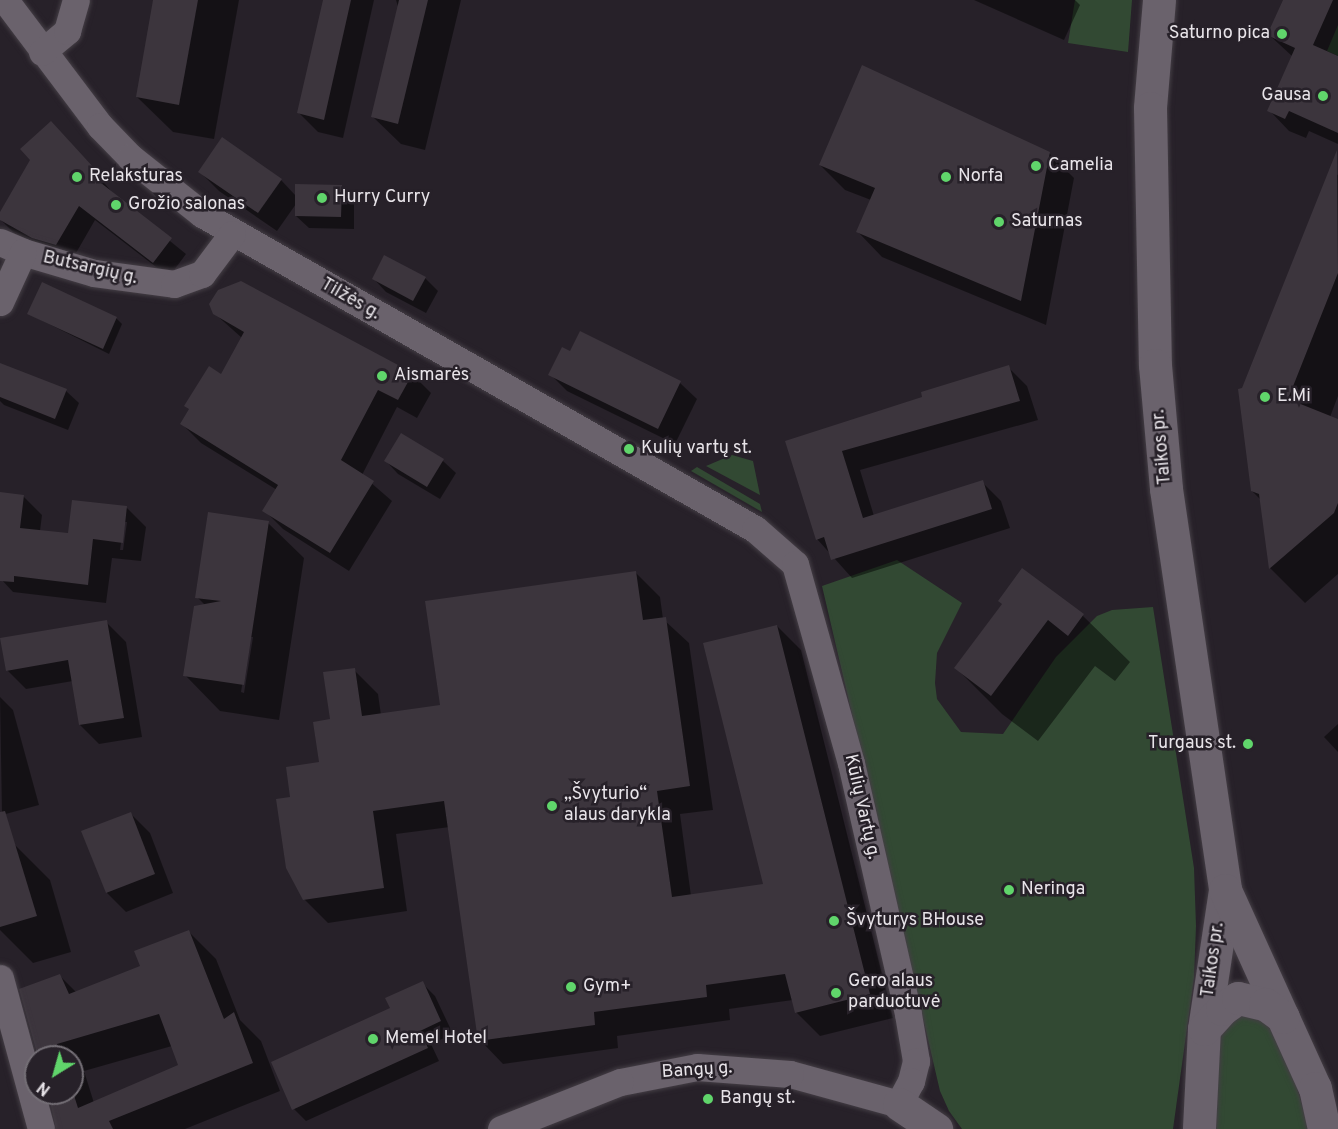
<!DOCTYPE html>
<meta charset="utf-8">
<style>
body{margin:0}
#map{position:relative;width:1338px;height:1129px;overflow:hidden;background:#272129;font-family:Overpass,sans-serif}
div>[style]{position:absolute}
.green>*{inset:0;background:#324933}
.shadow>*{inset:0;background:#0007}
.building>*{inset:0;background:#3c353d}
.roads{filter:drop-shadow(0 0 2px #443e45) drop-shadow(0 0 2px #443e45)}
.minor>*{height:27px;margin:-13.5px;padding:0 13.5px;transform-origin:13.5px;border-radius:13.5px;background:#6a626c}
.tertiary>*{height:33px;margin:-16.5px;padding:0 16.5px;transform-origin:16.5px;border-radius:16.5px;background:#6a626c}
.dots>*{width:16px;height:16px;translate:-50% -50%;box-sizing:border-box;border:3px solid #272129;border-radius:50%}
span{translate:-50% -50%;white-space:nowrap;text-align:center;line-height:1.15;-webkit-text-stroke:5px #272129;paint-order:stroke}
.poi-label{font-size:18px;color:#e8e4e9}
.right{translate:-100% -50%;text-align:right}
.left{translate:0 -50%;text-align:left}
.street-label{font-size:18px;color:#e8e4e9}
.north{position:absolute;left:24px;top:1045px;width:60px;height:60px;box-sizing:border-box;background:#272129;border:2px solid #746f76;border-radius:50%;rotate:217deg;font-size:16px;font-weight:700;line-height:24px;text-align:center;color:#e8e4e9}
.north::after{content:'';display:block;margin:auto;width:21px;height:27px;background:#60d56b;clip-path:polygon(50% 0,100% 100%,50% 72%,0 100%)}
</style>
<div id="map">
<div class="green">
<div style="clip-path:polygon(1075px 0,1132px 0,1128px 52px,1068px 43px)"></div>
<div style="clip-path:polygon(1338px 25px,1338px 56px,1327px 51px)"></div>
<div style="clip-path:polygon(732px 455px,753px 461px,760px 495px,706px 466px)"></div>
<div style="clip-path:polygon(697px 467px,760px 504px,762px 512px,691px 471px)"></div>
<div style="clip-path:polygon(897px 560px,962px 603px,937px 653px,935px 683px,937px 699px,961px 732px,1003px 734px,1056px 657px,1097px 616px,1112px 610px,1153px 607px,1194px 868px,1196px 926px,1194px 978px,1173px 1129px,962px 1129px,949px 1111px,940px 1091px,822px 586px)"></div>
<div style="clip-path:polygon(1244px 1014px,1271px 1024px,1291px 1067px,1309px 1129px,1214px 1129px,1217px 1041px,1226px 1023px)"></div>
</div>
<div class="shadow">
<div style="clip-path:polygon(155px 0,239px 0,214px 139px,173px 132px,137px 97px)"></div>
<div style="clip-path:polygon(324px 0,374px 0,343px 138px,318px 132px,299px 113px)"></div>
<div style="clip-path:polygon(396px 0,461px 0,425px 150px,401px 144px,373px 117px,399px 10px)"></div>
<div style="clip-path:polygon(974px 0,1075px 0,1080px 5px,1064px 40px)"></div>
<div style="clip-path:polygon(1284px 0,1338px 0,1338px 144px,1309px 131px,1306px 138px,1289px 131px,1269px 110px,1293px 57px,1268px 34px)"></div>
<div style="clip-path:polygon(66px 138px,117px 198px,186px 254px,169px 277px,95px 220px,72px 260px,49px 253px,14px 233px,0 219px)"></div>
<div style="clip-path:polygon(1049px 153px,1074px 178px,1046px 325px,882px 257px,858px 232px,871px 200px,845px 190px,820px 165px)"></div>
<div style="clip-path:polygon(1330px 171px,1338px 175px,1338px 396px,1330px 417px,1338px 420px,1338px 574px,1305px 603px,1270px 568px,1261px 500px,1252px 491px,1243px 389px)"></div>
<div style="clip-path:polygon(200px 172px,281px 180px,296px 196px,341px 186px,354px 199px,354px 229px,309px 228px,296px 216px,296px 204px,277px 231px,219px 191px)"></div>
<div style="clip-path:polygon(425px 278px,438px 291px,426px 313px,386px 292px,374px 279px)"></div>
<div style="clip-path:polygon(214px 313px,412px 374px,431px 393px,417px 418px,397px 407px,362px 475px,392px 501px,349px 571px,283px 529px,264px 510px,277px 490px,201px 443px,182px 424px,221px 376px,242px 338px)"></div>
<div style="clip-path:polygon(29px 314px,116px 318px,122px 324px,109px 354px)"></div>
<div style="clip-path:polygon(1008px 367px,1027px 386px,1038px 420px,860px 470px,874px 516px,982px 482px,1001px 501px,1010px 528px,852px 578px,817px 539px,786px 442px,924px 398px)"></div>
<div style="clip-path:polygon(0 371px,66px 391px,79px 403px,68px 430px,4px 405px,0 401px)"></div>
<div style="clip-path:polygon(550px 374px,680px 383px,697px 399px,675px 444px,567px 391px)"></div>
<div style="clip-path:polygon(386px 461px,443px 461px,456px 473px,440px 499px,398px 474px)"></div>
<div style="clip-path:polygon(evenodd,0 493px,23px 496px,42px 515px,40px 531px,69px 535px,127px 508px,146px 527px,141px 561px,112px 558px,106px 603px,13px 592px,0 578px,0 493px,124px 522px,127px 522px,123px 550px,120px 550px,124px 522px)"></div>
<div style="clip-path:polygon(evenodd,268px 523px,304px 558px,279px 720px,220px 711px,185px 675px,205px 605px,197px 597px,268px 523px,250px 637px,253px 637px,244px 693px,241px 692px,250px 637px)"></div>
<div style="clip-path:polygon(1023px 570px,1083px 616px,1130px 662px,1115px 681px,1095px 666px,1038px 741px,1002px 714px,956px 668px,1003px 604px)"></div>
<div style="clip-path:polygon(636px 573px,660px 597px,663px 619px,689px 643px,713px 810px,680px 814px,691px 896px,765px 886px,777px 626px,801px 650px,893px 1018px,820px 1036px,796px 1012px,793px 1000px,729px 1009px,730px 1020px,617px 1036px,618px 1048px,503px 1064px,480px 1040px,450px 827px,396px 834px,407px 911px,328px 923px,304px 899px,292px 798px,320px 763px,332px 721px,354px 670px,378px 694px,381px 715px,442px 706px)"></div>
<div style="clip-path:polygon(107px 623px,126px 642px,142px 737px,99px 744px,80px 725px,73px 681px,26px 689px,7px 670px)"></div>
<div style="clip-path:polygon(0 697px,13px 710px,39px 805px,2px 815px)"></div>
<div style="clip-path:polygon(1338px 724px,1338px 752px,1324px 737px)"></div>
<div style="clip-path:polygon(131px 814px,150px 833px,173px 893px,126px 912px,107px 893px,83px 832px)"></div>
<div style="clip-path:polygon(15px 845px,50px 880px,71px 952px,33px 963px,0 930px,0 849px)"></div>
<div style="clip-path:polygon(evenodd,188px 931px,216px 959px,240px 1020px,261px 1041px,280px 1091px,185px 1129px,58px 1129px,48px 1093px,72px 1093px,72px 1057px,39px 1057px,60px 976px,77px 993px,142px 967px,188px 931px,172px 1046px,180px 1066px,94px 1103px,84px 1071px,172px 1046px)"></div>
<div style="clip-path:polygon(422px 983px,435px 996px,453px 1034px,431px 1044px,439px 1061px,306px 1121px,294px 1109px)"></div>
</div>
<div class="building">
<div style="clip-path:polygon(153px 0,198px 0,179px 105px,136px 97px)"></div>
<div style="clip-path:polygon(323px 0,351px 0,324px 120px,297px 113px)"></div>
<div style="clip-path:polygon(399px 0,428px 0,398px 124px,371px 117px)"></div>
<div style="clip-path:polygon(1283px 0,1333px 0,1313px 45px,1338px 56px,1338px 133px,1289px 111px,1285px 119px,1267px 111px,1295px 48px,1267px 35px)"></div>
<div style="clip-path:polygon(862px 65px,1050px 152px,1021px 301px,856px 232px,875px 188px,819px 165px)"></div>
<div style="clip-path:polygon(51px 121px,105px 180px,101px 183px,172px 238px,153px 263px,79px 206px,56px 245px,32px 238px,0 220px,0 212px,30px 160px,20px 149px)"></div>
<div style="clip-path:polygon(222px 137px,282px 179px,258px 213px,198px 172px)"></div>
<div style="clip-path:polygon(1337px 150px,1338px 273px,1288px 399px,1338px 419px,1338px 503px,1334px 513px,1269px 569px,1259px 494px,1251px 491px,1238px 389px,1242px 388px)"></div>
<div style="clip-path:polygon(295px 184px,342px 185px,341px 217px,295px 216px)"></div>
<div style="clip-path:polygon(384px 255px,426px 277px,413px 301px,372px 279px)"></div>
<div style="clip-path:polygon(241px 281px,413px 373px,398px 400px,378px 390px,341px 460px,374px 481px,330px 553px,262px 511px,278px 485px,180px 424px,189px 409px,184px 406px,209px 366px,221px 374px,244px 332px,213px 314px,209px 304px,218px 290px)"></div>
<div style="clip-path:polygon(42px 282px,117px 317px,103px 349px,27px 314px)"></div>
<div style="clip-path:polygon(580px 331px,681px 381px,658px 429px,548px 375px,562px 347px,570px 351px)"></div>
<div style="clip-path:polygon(0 363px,67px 389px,55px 419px,0 397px)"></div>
<div style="clip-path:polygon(1009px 365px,1020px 401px,842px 451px,863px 518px,983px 480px,992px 509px,831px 560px,824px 537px,816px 540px,785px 441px,922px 397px,921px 392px)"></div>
<div style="clip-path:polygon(401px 433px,444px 459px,427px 487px,384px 461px)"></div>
<div style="clip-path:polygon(0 492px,24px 495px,20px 528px,68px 533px,72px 500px,127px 506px,123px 543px,93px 539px,88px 585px,14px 576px,14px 582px,0 581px)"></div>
<div style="clip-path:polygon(208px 512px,269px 521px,244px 685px,183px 676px,194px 606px,221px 601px,195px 598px)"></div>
<div style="clip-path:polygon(1022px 568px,1084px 614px,1068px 636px,1048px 620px,991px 696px,954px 668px,1002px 604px,998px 601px)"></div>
<div style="clip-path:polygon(636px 571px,643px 620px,666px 617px,690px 786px,657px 791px,672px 897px,763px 884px,703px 643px,777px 625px,870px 994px,795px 1013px,785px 974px,706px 985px,707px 997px,594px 1012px,595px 1025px,478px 1041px,444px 801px,373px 811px,384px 888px,303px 900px,286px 868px,276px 799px,290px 797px,286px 767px,319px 762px,313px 722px,330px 719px,323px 672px,355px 668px,362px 716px,440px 705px,425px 601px)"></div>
<div style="clip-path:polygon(107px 620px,124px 718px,79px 725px,68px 660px,6px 671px,0 638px)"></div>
<div style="clip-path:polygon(5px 811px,37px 916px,0 927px,0 812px)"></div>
<div style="clip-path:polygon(131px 812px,155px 874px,106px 893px,81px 831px)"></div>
<div style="clip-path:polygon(189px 930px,224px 1019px,234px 1012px,253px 1063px,109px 1121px,113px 1129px,56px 1129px,48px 1093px,72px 1093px,72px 1089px,78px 1108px,178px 1065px,159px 1014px,57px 1044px,62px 1057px,38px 1057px,19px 989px,60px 974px,69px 994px,140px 966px,134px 951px)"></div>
<div style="clip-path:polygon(423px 981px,441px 1021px,420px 1031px,428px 1048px,292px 1110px,271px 1062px,390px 1008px,385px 998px)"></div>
</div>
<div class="roads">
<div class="minor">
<div style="left:5px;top:0;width:158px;rotate:53deg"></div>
<div style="left:100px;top:126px;width:43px;rotate:45.9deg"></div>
<div style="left:130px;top:157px;width:92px;rotate:38.4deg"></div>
<div style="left:202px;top:214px;width:636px;rotate:29.67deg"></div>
<div style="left:755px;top:529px;width:53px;rotate:41.2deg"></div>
<div style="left:795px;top:564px;width:207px;rotate:74.3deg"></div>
<div style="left:851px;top:763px;width:257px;rotate:77.2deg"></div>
<div style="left:908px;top:1014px;width:48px;rotate:80.3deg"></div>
<div style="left:916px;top:1061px;width:21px;rotate:104deg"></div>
<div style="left:911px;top:1081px;width:26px;rotate:118deg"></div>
<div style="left:899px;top:1104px;width:113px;rotate:-164.6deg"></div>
<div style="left:790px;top:1074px;width:93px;rotate:-175.7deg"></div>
<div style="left:697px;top:1067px;width:78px;rotate:169deg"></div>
<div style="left:620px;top:1082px;width:128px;rotate:158.4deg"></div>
<div style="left:42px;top:52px;width:33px;rotate:-40deg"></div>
<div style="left:67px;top:31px;width:32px;rotate:-74deg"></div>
<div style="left:0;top:242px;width:25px;rotate:23deg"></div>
<div style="left:23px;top:252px;width:74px;rotate:16.5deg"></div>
<div style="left:94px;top:273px;width:81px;rotate:7.8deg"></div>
<div style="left:174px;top:284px;width:30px;rotate:-20deg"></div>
<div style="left:202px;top:274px;width:50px;rotate:-53.1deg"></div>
<div style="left:0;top:302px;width:55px;rotate:-65.3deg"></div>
<div style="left:0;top:978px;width:156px;rotate:74.8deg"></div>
</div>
<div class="tertiary">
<div style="left:1159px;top:0;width:108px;rotate:94.8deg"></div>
<div style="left:1150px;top:108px;width:257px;rotate:88.9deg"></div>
<div style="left:1155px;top:365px;width:124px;rotate:84.9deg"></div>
<div style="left:1166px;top:489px;width:405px;rotate:81.6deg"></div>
<div style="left:1225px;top:890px;width:141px;rotate:98.6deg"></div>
<div style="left:1204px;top:1029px;width:100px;rotate:92.9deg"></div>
<div style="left:1225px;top:890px;width:217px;rotate:65.6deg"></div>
<div style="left:1315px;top:1088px;width:42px;rotate:77.6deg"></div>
<div style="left:1204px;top:1029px;width:27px;rotate:-48deg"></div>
<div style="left:1222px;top:1009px;width:19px;rotate:-35deg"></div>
<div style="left:1238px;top:998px;width:28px;rotate:13deg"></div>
<div style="left:1265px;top:1004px;width:22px;rotate:36deg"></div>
<div style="left:899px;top:1104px;width:45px;rotate:34deg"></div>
</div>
</div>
<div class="dots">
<div style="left:1282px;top:34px;background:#60d56b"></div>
<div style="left:1323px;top:96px;background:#60d56b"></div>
<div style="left:1036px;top:166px;background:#60d56b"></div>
<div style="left:77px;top:177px;background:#60d56b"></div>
<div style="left:946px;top:177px;background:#60d56b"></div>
<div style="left:322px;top:198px;background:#60d56b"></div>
<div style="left:116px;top:205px;background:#60d56b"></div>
<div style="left:999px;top:222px;background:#60d56b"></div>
<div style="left:382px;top:376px;background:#60d56b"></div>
<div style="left:1265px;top:397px;background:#60d56b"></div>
<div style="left:629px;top:449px;background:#60d56b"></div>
<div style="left:1248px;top:744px;background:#60d56b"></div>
<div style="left:552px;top:806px;background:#60d56b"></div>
<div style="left:1009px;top:890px;background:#60d56b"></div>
<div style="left:834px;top:921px;background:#60d56b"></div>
<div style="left:571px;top:987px;background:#60d56b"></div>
<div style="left:836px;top:993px;background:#60d56b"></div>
<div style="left:373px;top:1039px;background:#60d56b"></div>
<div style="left:708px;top:1099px;background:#60d56b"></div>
</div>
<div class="poi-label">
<span class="right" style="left:1270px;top:34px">Saturno pica</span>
<span class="right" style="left:1311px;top:96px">Gausa</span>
<span class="left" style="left:1048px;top:166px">Camelia</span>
<span class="left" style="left:89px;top:177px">Relaksturas</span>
<span class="left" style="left:958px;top:177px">Norfa</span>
<span class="left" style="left:334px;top:198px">Hurry Curry</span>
<span class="left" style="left:128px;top:205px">Grožio salonas</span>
<span class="left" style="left:1011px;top:222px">Saturnas</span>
<span class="left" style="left:394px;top:376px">Aismarės</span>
<span class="left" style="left:1277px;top:397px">E.Mi</span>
<span class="left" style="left:641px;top:449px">Kulių vartų st.</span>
<span class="right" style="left:1236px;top:744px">Turgaus st.</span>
<span class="left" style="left:564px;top:806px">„Švyturio“<br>alaus darykla</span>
<span class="left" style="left:1021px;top:890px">Neringa</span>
<span class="left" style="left:846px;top:921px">Švyturys BHouse</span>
<span class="left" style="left:848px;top:993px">Gero alaus<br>parduotuvė</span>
<span class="left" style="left:583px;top:987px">Gym+</span>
<span class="left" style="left:385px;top:1039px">Memel Hotel</span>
<span class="left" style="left:720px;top:1099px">Bangų st.</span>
</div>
<div class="street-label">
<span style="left:90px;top:269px;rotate:13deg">Butsargių g.</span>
<span style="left:350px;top:300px;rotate:30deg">Tilžės g.</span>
<span style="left:1163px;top:447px;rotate:-95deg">Taikos pr.</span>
<span style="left:861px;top:807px;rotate:77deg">Kūlių Vartų g.</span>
<span style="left:1214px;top:960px;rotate:-82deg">Taikos pr.</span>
<span style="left:697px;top:1071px;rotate:-4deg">Bangų g.</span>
</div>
<div class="north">N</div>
</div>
